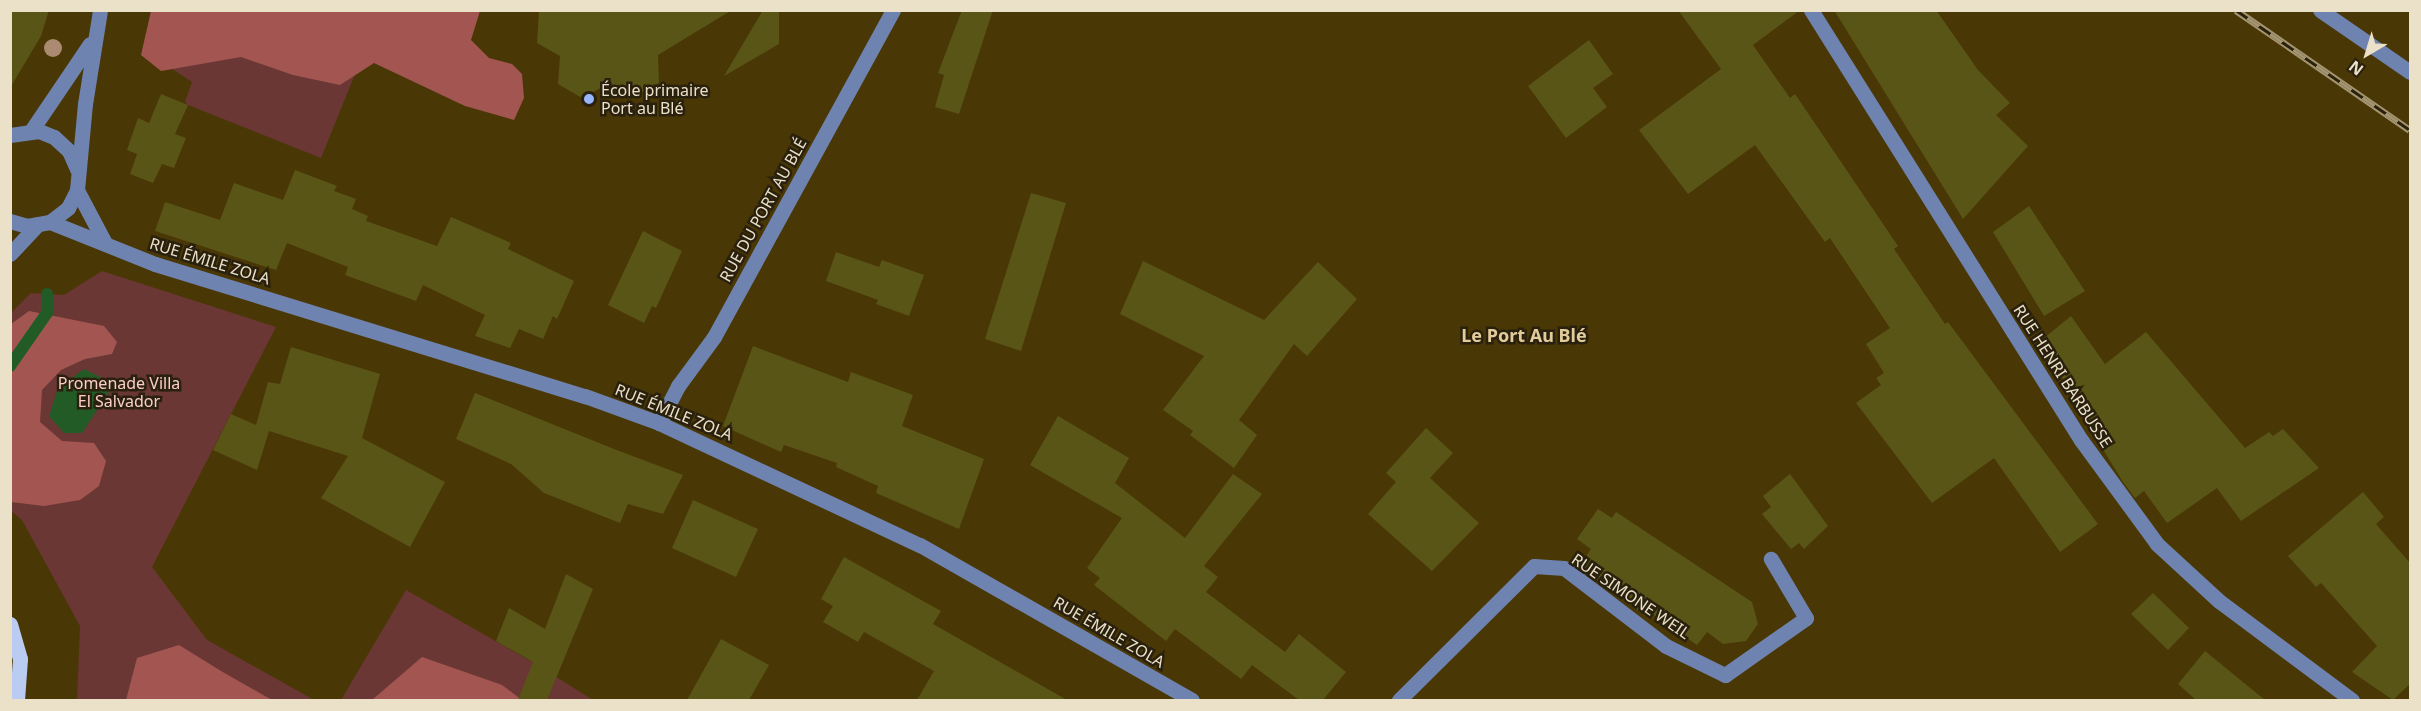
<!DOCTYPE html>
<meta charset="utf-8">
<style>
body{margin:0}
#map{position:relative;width:2421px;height:711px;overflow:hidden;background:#4a3706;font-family:"Noto Sans",sans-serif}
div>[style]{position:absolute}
.green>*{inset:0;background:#6b3734}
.forest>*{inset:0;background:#a35651}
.water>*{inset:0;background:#225b26}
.stream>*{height:12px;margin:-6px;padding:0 6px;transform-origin:6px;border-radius:6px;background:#225b26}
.building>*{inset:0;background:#595516}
.minor>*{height:15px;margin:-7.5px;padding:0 7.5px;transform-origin:7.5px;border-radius:7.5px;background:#6e83b0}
.major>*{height:15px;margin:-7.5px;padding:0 7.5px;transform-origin:7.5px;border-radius:7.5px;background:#baccf1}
.rail>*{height:7px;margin-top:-3.5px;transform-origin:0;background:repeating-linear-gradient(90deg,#29200d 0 14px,#a49572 0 28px);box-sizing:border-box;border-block:2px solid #a49572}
.trees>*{width:18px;height:18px;margin:-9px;border-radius:50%;background:#ab8a71}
.dots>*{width:16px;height:16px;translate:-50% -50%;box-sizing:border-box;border:3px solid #29200d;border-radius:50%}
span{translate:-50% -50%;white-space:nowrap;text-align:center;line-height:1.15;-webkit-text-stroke:5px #29200d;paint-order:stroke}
.poi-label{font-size:16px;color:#ebe0c8}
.left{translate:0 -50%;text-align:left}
.street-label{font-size:16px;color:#ebe0c8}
.park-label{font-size:16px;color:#fbcdc8}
.neighbourhood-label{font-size:18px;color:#e3cc9c;font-weight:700}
.frame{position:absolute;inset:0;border:12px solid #ebe0c8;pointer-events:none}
.north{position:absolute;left:2337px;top:24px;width:60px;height:60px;-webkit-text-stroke:4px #29200d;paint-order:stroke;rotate:218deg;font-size:16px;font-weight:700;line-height:24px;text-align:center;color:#ebe0c8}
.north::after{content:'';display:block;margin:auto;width:21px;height:27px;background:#ebe0c8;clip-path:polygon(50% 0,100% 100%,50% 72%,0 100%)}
</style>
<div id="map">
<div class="green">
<div style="clip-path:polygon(156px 11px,355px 74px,321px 158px,188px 105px,185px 102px,192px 82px,143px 50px)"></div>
<div style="clip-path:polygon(102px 271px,276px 327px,152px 567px,207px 640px,314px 700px,77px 700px,80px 626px,22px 520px,11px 511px,10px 314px,31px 293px,64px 295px)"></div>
<div style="clip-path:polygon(406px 590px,534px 663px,593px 700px,341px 700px)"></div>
</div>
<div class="forest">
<div style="clip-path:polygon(151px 11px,480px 11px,471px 40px,489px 58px,512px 64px,522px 74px,524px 98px,514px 120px,465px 106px,374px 63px,340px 85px,293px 75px,241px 57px,161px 71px,141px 55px)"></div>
<div style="clip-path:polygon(29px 311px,104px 326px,117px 342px,112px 354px,85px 359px,61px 370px,42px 390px,40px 422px,62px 441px,94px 443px,106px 461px,99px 486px,80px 500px,44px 506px,11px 502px,11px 324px)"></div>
<div style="clip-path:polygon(179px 645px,221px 671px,272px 700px,126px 700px,137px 658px)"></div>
<div style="clip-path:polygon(422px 657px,502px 685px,522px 700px,372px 700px)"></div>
</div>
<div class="water">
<div style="clip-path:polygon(84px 369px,100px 377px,109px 392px,82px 433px,64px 433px,49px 416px,58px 388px)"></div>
</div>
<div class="stream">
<div style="left:10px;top:366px;width:65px;rotate:-55.1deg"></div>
<div style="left:47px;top:313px;width:19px;rotate:-90deg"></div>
</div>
<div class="building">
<div style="clip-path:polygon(10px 10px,49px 10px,41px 36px,10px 88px)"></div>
<div style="clip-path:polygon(539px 10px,732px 10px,658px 55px,659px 83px,634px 97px,610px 83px,582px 98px,558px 84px,560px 56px,537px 43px)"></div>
<div style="clip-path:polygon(763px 10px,779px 10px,779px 44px,724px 76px)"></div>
<div style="clip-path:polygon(962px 10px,993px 10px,959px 114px,935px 107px,944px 75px,938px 73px)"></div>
<div style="clip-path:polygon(1678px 10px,1800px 10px,1753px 45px,1790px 98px,1795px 94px,1898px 246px,1894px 249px,1945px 324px,1948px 322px,2098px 524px,2060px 552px,1994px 458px,1932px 503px,1856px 403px,1881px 385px,1876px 378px,1884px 373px,1866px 344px,1890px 328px,1830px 238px,1825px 242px,1755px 145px,1688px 194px,1639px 130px,1721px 69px)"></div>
<div style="clip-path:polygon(1834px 10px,1936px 10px,1978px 70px,2010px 103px,1996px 115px,2028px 146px,1963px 219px)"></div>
<div style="clip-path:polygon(1589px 40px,1613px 74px,1593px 88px,1607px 107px,1566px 138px,1528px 86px)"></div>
<div style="clip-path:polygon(161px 94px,188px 105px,175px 134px,186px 138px,174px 168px,162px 164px,153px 183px,130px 174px,137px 154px,127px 150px,138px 118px,149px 123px)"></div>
<div style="clip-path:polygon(295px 170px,337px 186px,334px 191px,356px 199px,352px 209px,368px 216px,366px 221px,437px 246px,451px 217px,511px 243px,508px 249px,574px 281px,557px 319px,553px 316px,543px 339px,519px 329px,510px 348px,475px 336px,485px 315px,423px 285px,416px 301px,345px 275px,348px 267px,287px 243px,276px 270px,155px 231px,165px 202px,220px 220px,234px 183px,283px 200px)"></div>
<div style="clip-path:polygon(1031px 193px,1066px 203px,1021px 351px,985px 339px)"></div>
<div style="clip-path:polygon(2029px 206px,2085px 291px,2044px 316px,1993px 232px)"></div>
<div style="clip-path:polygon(643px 231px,682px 251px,656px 308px,652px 306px,644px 323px,608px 305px)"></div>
<div style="clip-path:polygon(836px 252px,879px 267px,882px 260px,924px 275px,909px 316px,876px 304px,878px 300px,826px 281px)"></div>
<div style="clip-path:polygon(1143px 261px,1264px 320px,1318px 262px,1357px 299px,1307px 356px,1294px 344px,1239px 420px,1257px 435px,1234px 468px,1190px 435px,1193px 431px,1163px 410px,1204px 356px,1120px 314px)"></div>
<div style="clip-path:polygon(2071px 316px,2105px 364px,2146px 332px,2245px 448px,2269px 432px,2273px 436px,2283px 429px,2319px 468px,2241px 521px,2217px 488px,2167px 523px,2144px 491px,2135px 498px,2123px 482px,2085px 420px,2090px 417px,2038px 343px)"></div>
<div style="clip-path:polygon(753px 346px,848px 382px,851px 372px,913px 395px,902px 426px,984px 459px,959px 529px,876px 493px,878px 486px,836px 467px,837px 463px,784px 445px,781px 452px,723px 426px)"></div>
<div style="clip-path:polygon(291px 347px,380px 374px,362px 438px,445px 482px,410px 547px,321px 498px,348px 456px,269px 431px,257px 470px,213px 450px,231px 414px,256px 425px,268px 382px,280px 384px)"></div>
<div style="clip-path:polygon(475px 393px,614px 449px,683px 475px,663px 514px,628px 504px,620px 523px,544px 493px,511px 464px,456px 439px)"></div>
<div style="clip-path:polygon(1058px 416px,1129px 458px,1115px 483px,1185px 538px,1233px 474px,1262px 494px,1204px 566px,1218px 577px,1206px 592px,1285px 652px,1299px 634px,1346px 672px,1323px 700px,1299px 700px,1252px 665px,1241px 679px,1175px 629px,1166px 641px,1094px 585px,1100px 578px,1087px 568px,1122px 518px,1030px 465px)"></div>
<div style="clip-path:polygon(1426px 428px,1453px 453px,1430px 478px,1479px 523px,1432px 571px,1368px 514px,1396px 482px,1386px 473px)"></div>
<div style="clip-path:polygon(1790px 474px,1828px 526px,1804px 549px,1799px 543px,1791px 549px,1762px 514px,1771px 507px,1763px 496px)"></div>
<div style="clip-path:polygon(2363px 492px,2384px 517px,2376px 524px,2410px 563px,2410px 684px,2393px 700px,2352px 672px,2377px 646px,2321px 583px,2316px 587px,2288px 556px)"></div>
<div style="clip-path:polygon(693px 500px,758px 529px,736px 577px,672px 548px)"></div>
<div style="clip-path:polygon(1598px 509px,1612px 518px,1616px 512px,1752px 602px,1758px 624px,1746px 641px,1723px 644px,1707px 632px,1697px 645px,1648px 611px,1645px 616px,1579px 567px,1591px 549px,1577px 539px)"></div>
<div style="clip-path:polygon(844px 557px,941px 611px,933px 624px,1067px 700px,917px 700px,934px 671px,864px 632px,858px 642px,823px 622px,833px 606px,821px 599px)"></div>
<div style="clip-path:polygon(566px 574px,593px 589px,547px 700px,518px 700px,533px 662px,496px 641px,509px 608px,545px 629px)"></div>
<div style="clip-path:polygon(2153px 593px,2189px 628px,2168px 650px,2131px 614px)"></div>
<div style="clip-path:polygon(721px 639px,769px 665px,749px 700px,687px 700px)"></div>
<div style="clip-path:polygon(2205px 651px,2265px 700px,2196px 700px,2178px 684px)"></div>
</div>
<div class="minor">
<div style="left:1811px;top:10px;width:508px;rotate:57.88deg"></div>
<div style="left:2081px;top:440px;width:129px;rotate:53.8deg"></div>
<div style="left:2157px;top:544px;width:84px;rotate:42.6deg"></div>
<div style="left:2219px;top:601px;width:166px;rotate:36.7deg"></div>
<div style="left:2320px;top:10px;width:109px;rotate:34.6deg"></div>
<div style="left:31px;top:131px;width:105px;rotate:-55.9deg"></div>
<div style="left:10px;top:135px;width:29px;rotate:-8deg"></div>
<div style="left:39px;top:131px;width:16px;rotate:22deg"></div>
<div style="left:54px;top:137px;width:21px;rotate:43deg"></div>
<div style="left:69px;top:151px;width:20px;rotate:66deg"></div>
<div style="left:77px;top:190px;width:60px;rotate:62.2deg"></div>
<div style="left:10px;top:221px;width:18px;rotate:16deg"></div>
<div style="left:27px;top:226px;width:23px;rotate:-10deg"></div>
<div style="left:50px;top:222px;width:23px;rotate:-38deg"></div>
<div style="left:68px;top:208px;width:20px;rotate:-63deg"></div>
<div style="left:77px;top:190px;width:86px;rotate:-84.7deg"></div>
<div style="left:85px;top:104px;width:95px;rotate:-80.9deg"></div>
<div style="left:50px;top:222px;width:113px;rotate:21.8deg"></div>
<div style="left:155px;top:264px;width:450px;rotate:17.1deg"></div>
<div style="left:585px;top:396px;width:79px;rotate:20deg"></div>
<div style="left:659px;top:423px;width:288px;rotate:25.1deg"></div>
<div style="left:920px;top:545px;width:313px;rotate:29.7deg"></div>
<div style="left:10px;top:254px;width:41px;rotate:-47deg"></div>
<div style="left:659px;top:423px;width:42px;rotate:-62.8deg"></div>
<div style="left:678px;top:386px;width:61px;rotate:-53.7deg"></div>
<div style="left:714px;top:337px;width:373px;rotate:-61.3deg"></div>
<div style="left:1399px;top:700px;width:190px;rotate:-44.8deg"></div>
<div style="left:1534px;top:566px;width:30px;rotate:4deg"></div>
<div style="left:1564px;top:568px;width:128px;rotate:37.4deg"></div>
<div style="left:1666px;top:646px;width:66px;rotate:26.2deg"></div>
<div style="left:1725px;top:675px;width:99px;rotate:-35.1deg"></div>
<div style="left:1806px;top:618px;width:69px;rotate:-120.7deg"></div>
</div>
<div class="major">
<div style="left:10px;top:624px;width:36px;rotate:74deg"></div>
<div style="left:20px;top:659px;width:41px;rotate:94.2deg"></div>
</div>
<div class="rail">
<div style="left:2236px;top:10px;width:211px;rotate:34.6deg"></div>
</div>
<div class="trees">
<div style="left:53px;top:48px"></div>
</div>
<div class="dots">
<div style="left:589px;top:99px;background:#96b6fd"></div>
</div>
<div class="poi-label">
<span class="left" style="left:601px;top:99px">École primaire<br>Port au Blé</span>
</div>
<div class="street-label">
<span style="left:763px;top:210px;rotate:-61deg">RUE DU PORT AU BLÉ</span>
<span style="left:210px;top:261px;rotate:17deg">RUE ÉMILE ZOLA</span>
<span style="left:2063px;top:376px;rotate:57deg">RUE HENRI BARBUSSE</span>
<span style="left:674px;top:412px;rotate:22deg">RUE ÉMILE ZOLA</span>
<span style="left:1631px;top:596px;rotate:34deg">RUE SIMONE WEIL</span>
<span style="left:1109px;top:632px;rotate:30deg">RUE ÉMILE ZOLA</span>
</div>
<div class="park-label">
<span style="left:119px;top:392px">Promenade Villa<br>El Salvador</span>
</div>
<div class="neighbourhood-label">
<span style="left:1524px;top:335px">Le Port Au Blé</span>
</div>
<div class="frame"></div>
<div class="north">N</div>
</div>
